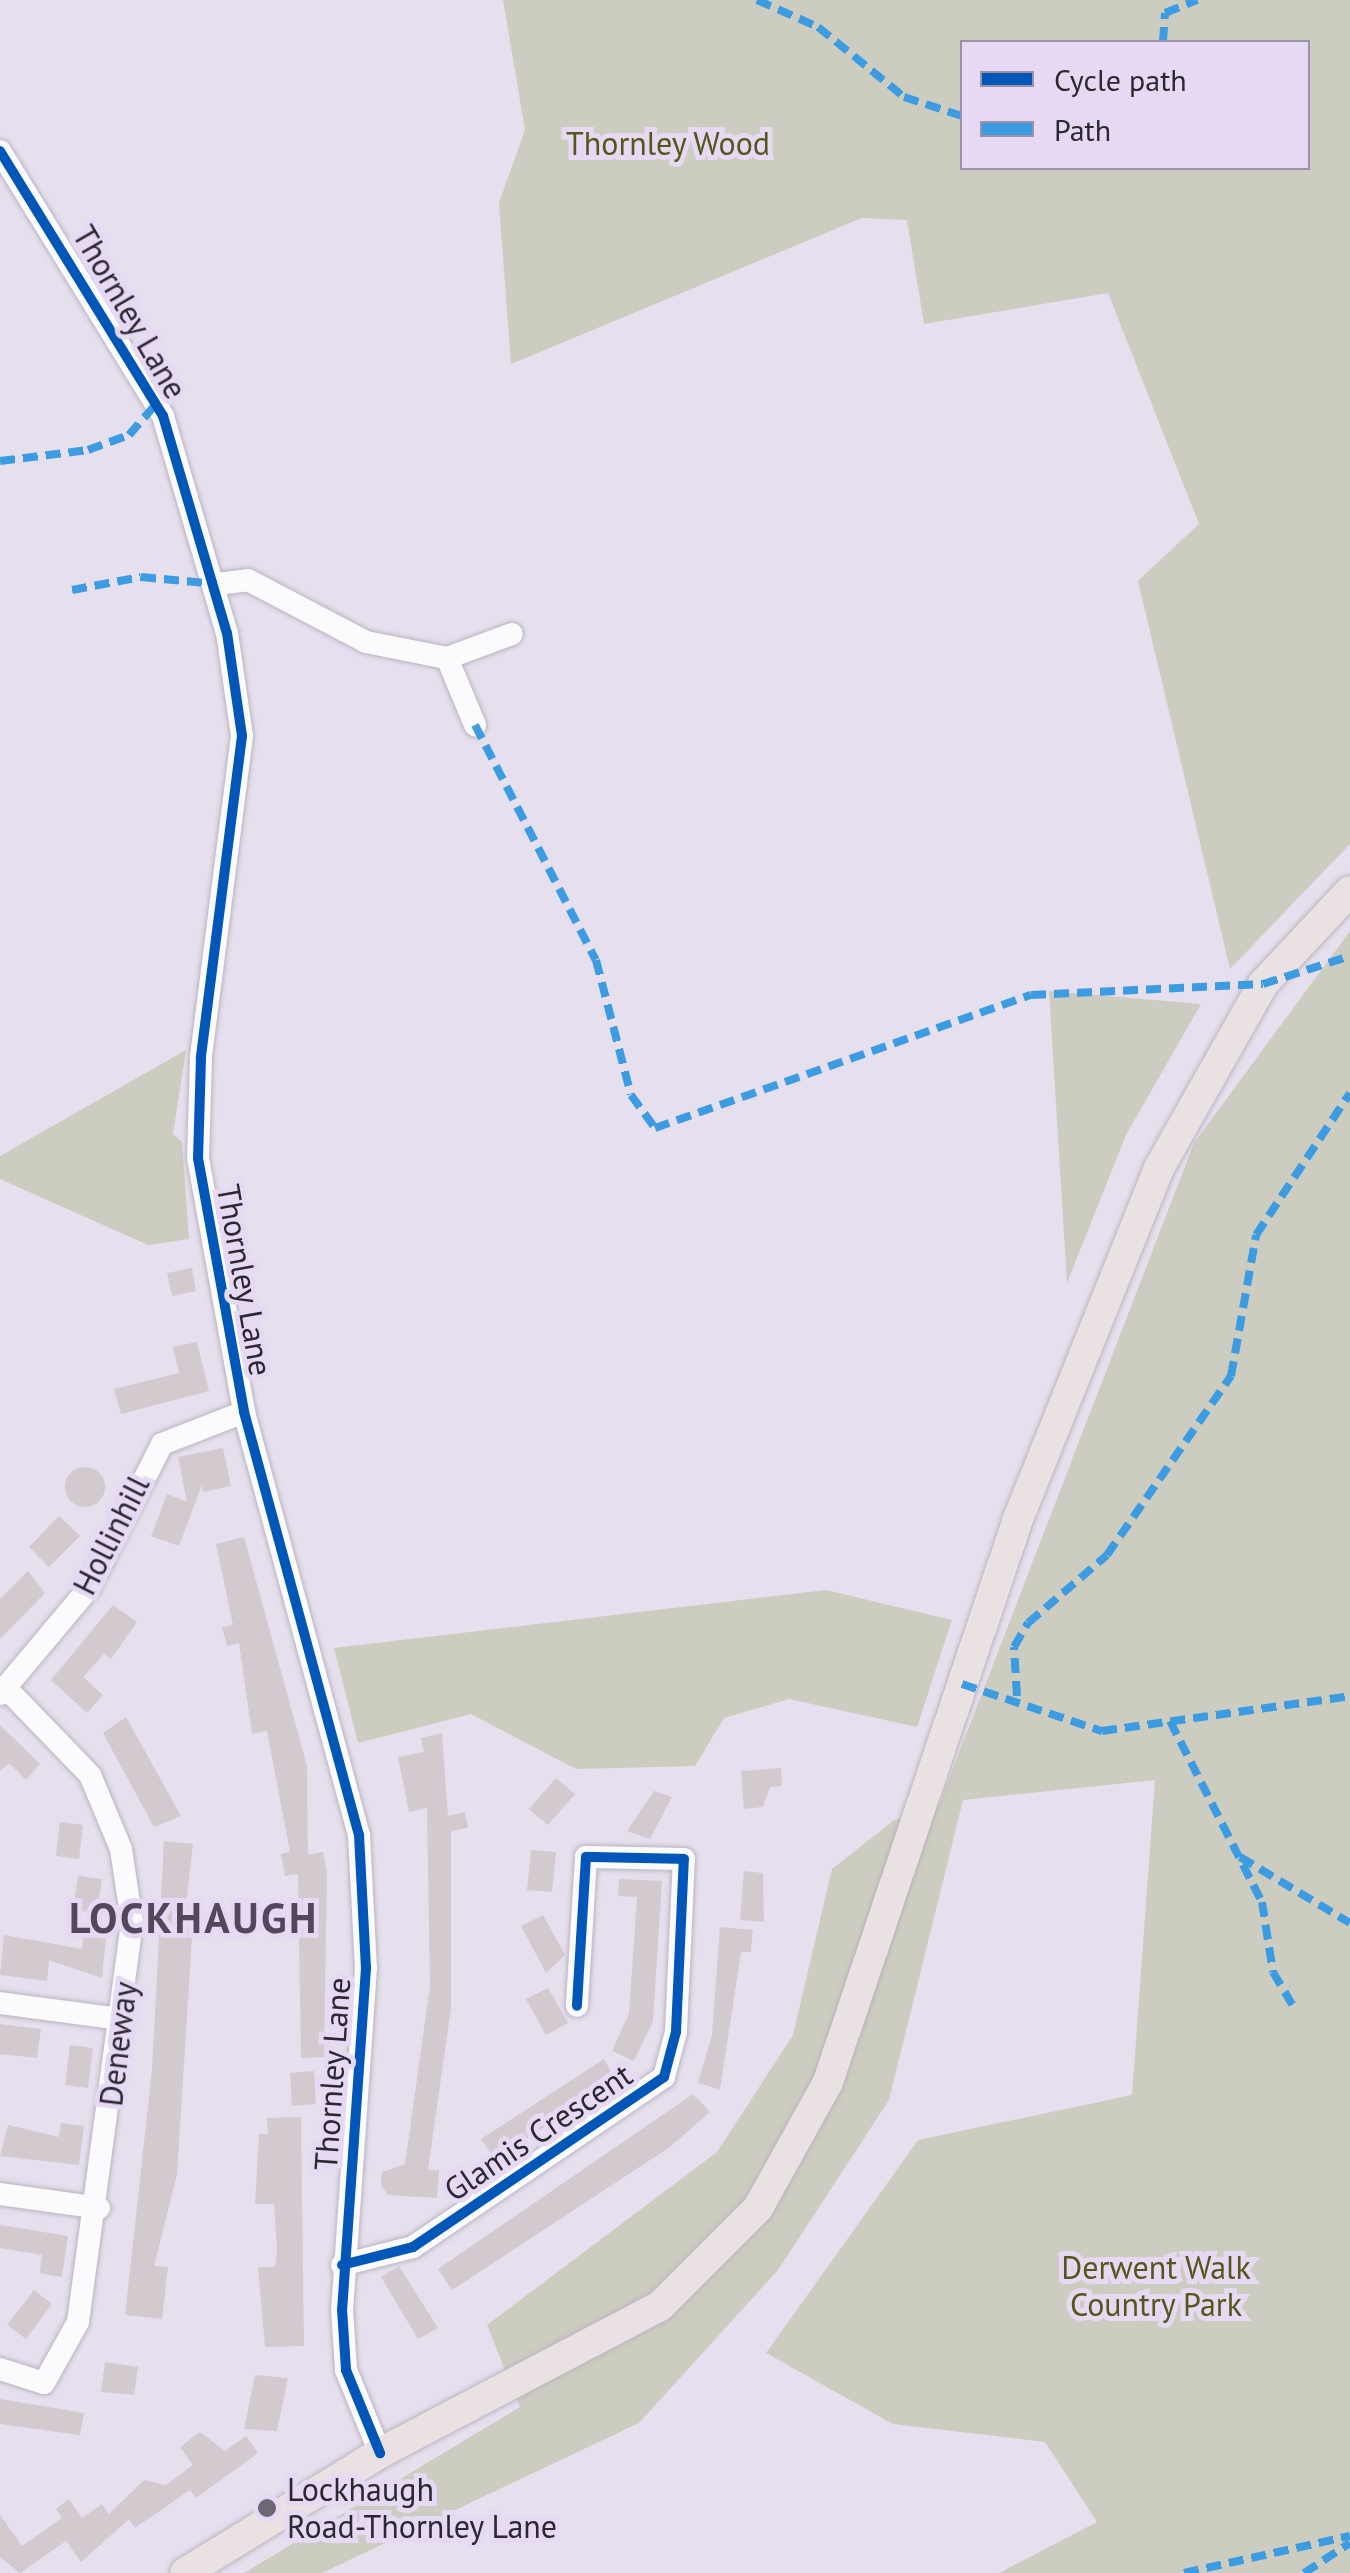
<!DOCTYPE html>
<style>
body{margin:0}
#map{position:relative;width:1350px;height:2573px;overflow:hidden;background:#e6dfed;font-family:"PT Sans",sans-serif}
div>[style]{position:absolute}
.green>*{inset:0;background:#cdccc0}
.building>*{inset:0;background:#d3cacf}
.round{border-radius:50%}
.roads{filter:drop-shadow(0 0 2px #bab5bf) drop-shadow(0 0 2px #bab5bf)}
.minor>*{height:22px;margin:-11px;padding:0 11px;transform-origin:11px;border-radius:11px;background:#fbfafc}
.major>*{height:30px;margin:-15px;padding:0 15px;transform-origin:15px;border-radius:15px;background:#eae2e2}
.quiet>*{height:8px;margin-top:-4px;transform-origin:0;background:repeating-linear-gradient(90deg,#3d9ce1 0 15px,transparent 0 23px)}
.cycleway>*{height:10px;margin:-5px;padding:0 5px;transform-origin:5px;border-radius:5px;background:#0057b8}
.dots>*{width:28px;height:28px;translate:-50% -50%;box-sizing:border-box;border:5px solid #e6d9f3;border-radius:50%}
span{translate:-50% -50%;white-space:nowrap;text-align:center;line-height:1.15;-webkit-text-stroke:10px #e6d9f3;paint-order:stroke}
.park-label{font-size:32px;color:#545719}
.street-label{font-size:32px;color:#2c2731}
.poi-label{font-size:32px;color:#2c2731}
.left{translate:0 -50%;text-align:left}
.district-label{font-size:42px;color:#52475d;font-weight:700;letter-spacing:2.5px}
.legend{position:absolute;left:960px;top:40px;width:350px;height:130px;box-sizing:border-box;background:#e6d9f3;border:2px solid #9c92a5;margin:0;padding:12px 18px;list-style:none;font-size:30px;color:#2c2731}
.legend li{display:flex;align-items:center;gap:20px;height:50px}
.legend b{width:50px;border:2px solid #9c92a5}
</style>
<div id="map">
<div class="green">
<div style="clip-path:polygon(evenodd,503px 0,1350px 0,1350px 844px,1230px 969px,1138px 581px,1199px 524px,1108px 293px,924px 324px,907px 220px,862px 218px,511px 364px,499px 203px,525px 130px,503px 0,962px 42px,1308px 42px,1308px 168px,962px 168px,962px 42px)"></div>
<div style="clip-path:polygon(1350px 931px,1350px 2573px,999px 2573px,1097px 2522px,1045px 2442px,893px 2424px,766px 2353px,918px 2140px,1132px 2095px,1155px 1780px,963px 1800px,889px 2100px,778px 2270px,639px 2423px,322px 2573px,244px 2573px,520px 2407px,487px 2325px,717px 2152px,793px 2035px,832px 1869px,893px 1821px,939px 1805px,1194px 1143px)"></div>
<div style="clip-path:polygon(1049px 991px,1201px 1004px,1126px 1135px,1067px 1283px)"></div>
<div style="clip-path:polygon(186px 1050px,173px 1134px,182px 1142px,189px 1239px,148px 1245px,0 1179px,0 1156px)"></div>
<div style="clip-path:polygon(826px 1590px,952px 1620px,917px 1727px,789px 1699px,724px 1718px,695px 1766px,576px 1769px,471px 1714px,358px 1743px,334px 1648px)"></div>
</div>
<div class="building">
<div style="clip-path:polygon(192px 1268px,196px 1291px,172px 1296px,167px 1273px)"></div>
<div style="clip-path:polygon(197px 1342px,209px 1391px,121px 1414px,114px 1389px,179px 1373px,173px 1347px)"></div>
<div style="clip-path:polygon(223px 1448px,231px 1486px,203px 1492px,202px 1485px,179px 1546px,151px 1536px,167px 1494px,187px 1502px,178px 1457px)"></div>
<div class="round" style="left:65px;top:1467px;width:40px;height:40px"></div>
<div style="clip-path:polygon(59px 1516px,80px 1536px,49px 1567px,29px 1547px)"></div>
<div style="clip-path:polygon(244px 1537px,307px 1766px,308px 1855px,323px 1852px,327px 1872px,324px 2057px,301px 2058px,298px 1874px,285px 1876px,281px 1854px,290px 1852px,267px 1731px,252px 1734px,239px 1643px,227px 1646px,222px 1627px,233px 1625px,216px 1544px)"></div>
<div style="clip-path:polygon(28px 1571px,45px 1593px,0 1639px,0 1599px)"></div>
<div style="clip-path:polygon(113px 1605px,137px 1622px,111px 1659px,104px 1654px,83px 1677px,103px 1695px,87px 1713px,51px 1680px)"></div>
<div style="clip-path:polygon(126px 1717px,181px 1816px,154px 1827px,103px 1733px)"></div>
<div style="clip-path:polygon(0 1725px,40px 1764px,26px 1780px,9px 1763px,0 1771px)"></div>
<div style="clip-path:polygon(442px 1733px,448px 1816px,465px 1812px,468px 1828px,451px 1831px,451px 2008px,428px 2170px,439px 2170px,437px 2198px,388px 2195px,381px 2185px,382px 2172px,405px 2164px,430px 1986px,427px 1808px,409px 1812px,398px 1757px,424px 1752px,421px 1738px)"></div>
<div style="clip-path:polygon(781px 1768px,782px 1786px,770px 1787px,763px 1807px,744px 1809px,741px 1771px)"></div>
<div style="clip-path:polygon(556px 1778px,575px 1794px,548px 1825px,529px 1809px)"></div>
<div style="clip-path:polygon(654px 1791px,672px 1797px,650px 1839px,627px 1831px)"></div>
<div style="clip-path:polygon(60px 1822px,83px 1825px,79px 1859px,56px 1856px)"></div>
<div style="clip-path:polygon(164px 1841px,193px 1844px,186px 1906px,194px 1906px,177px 2174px,154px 2266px,168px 2267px,162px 2319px,125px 2315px,152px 2070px)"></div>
<div style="clip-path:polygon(531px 1850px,556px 1852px,552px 1892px,527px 1890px)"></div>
<div style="clip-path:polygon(744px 1871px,763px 1873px,764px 1922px,740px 1920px)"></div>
<div style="clip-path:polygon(78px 1876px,102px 1879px,97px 1913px,73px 1910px)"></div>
<div style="clip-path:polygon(619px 1879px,662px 1881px,653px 2021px,634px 2061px,612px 2051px,629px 2013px,637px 1897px,618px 1896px)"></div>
<div style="clip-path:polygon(543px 1915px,565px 1955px,546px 1973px,521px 1926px)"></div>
<div style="clip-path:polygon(720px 1927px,753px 1930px,751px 1952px,741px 1952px,720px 2090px,698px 2083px,712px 2035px)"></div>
<div style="clip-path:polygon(4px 1935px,82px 1949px,83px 1936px,106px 1938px,102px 1978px,49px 1960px,47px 1981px,0 1975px)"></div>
<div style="clip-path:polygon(548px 1988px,568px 2023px,546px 2035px,526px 1999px)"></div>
<div style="clip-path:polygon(0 2024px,41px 2029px,37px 2058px,0 2054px)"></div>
<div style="clip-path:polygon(70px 2045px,93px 2048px,88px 2088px,65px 2085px)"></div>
<div style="clip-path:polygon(604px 2059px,616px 2081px,495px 2159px,481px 2139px)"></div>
<div style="clip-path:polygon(314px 2071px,316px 2104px,292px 2106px,290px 2073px)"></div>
<div style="clip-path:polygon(693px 2094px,710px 2112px,670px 2147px,452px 2290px,438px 2269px)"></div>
<div style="clip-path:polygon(301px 2117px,304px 2346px,265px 2347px,258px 2267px,275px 2267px,277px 2250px,274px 2204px,255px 2204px,259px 2134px,268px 2134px,267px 2118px)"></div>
<div style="clip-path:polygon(61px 2123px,84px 2126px,79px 2165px,0 2156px,8px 2125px,59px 2137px)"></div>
<div style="clip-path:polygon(0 2225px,68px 2236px,62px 2277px,40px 2273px,42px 2255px,0 2248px)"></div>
<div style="clip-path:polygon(399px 2266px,438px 2328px,418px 2339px,381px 2277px)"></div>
<div style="clip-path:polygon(34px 2290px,52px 2304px,26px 2339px,7px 2325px)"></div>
<div style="clip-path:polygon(105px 2362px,138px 2367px,134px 2395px,101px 2392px)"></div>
<div style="clip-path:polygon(255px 2375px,288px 2378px,277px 2431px,244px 2429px)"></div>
<div style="clip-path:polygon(0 2399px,84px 2413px,80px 2435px,0 2424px)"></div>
<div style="clip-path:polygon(200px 2432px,225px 2451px,246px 2436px,258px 2453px,196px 2498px,190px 2490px,135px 2528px,129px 2519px,81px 2562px,66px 2541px,20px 2573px,0 2557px,0 2515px,22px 2546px,62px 2518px,56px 2509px,69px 2499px,82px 2518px,102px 2504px,109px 2514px,144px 2480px,166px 2485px,193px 2465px,180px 2447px)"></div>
</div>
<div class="roads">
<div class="minor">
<div style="left:0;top:151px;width:311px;rotate:58.4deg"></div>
<div style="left:163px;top:416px;width:226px;rotate:73.6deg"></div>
<div style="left:227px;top:633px;width:104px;rotate:81.7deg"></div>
<div style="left:242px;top:736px;width:325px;rotate:97.3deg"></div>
<div style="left:201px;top:1058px;width:100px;rotate:91.7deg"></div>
<div style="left:198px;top:1158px;width:258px;rotate:79.7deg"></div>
<div style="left:244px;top:1412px;width:438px;rotate:74.8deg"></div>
<div style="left:359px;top:1835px;width:133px;rotate:87deg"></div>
<div style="left:366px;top:1968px;width:342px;rotate:94deg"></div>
<div style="left:342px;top:2309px;width:61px;rotate:86.2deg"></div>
<div style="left:346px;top:2370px;width:90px;rotate:67.7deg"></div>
<div style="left:217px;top:584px;width:31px;rotate:-7deg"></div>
<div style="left:248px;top:580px;width:133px;rotate:27.7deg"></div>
<div style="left:366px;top:642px;width:83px;rotate:11.2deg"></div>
<div style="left:447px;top:658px;width:73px;rotate:67.3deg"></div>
<div style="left:447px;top:658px;width:69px;rotate:-20.3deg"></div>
<div style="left:0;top:1694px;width:138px;rotate:-50deg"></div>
<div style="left:89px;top:1588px;width:161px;rotate:-63.1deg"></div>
<div style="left:162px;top:1444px;width:88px;rotate:-21.3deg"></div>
<div style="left:0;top:2003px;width:121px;rotate:7.6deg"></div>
<div style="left:0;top:2194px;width:100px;rotate:8deg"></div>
<div style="left:342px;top:2265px;width:73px;rotate:-14.2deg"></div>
<div style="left:413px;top:2247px;width:303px;rotate:-34.1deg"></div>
<div style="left:664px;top:2077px;width:47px;rotate:-75.1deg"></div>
<div style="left:676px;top:2032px;width:173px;rotate:-87.4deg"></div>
<div style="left:684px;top:1859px;width:98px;rotate:-178.8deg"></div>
<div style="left:586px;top:1857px;width:149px;rotate:93.5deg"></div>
<div style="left:0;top:2369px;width:46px;rotate:17.7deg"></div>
<div style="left:44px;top:2383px;width:70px;rotate:-60.9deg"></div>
<div style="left:78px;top:2322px;width:404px;rotate:-82.3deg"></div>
<div style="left:132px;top:1922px;width:74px;rotate:-98.6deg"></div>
<div style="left:121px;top:1849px;width:80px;rotate:-112.7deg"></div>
<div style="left:90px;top:1775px;width:121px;rotate:-134deg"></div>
</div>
<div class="major">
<div style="left:185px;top:2573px;width:229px;rotate:-31.6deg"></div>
<div style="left:380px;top:2453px;width:316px;rotate:-27.7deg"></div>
<div style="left:660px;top:2306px;width:139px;rotate:-45deg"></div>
<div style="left:758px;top:2208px;width:144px;rotate:-60.9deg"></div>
<div style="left:828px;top:2082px;width:594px;rotate:-71.35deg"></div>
<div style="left:1018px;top:1519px;width:378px;rotate:-68.1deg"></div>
<div style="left:1159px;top:1168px;width:211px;rotate:-60.5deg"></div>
<div style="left:1263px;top:984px;width:127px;rotate:-46.9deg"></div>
</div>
</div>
<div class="quiet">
<div style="left:757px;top:0;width:67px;rotate:23.9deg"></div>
<div style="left:818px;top:27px;width:111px;rotate:39.1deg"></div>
<div style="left:904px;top:97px;width:61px;rotate:18.1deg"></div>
<div style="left:1163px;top:42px;width:29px;rotate:-86deg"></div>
<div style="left:1165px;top:13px;width:35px;rotate:-22deg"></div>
<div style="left:0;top:461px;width:89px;rotate:-7.1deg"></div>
<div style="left:88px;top:450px;width:44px;rotate:-20.1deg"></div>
<div style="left:129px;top:435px;width:41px;rotate:-48.9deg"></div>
<div style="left:72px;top:590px;width:70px;rotate:-10.7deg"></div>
<div style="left:141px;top:577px;width:76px;rotate:5.3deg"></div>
<div style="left:475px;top:725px;width:264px;rotate:62.8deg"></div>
<div style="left:596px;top:960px;width:139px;rotate:75.5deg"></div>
<div style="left:631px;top:1095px;width:41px;rotate:54deg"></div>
<div style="left:655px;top:1128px;width:399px;rotate:-19.5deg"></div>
<div style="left:1031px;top:995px;width:232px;rotate:-2.7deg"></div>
<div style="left:1263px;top:984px;width:91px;rotate:-17.8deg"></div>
<div style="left:962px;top:1684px;width:148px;rotate:18.6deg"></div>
<div style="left:1102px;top:1731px;width:250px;rotate:-8deg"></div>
<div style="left:1017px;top:1696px;width:49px;rotate:-93.5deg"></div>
<div style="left:1014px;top:1647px;width:28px;rotate:-60deg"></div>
<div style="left:1028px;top:1623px;width:104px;rotate:-40.7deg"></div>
<div style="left:1107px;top:1555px;width:218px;rotate:-55.3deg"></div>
<div style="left:1231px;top:1376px;width:143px;rotate:-79.9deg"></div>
<div style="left:1256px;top:1235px;width:170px;rotate:-56.5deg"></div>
<div style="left:1170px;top:1721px;width:203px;rotate:63.1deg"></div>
<div style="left:1262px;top:1902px;width:71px;rotate:81.1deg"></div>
<div style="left:1273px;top:1972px;width:45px;rotate:59.5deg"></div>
<div style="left:1240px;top:1857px;width:128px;rotate:31deg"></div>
<div style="left:1184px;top:2573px;width:170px;rotate:-12.6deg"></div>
<div style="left:1304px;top:2573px;width:55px;rotate:-33.1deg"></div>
</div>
<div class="cycleway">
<div style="left:0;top:151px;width:311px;rotate:58.4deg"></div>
<div style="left:163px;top:416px;width:226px;rotate:73.6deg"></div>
<div style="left:227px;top:633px;width:104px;rotate:81.7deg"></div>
<div style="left:242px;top:736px;width:325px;rotate:97.3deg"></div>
<div style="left:201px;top:1058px;width:100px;rotate:91.7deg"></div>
<div style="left:198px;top:1158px;width:258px;rotate:79.7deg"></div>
<div style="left:244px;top:1412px;width:438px;rotate:74.8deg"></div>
<div style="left:359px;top:1835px;width:133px;rotate:87deg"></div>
<div style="left:366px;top:1968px;width:342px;rotate:94deg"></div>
<div style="left:342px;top:2309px;width:61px;rotate:86.2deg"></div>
<div style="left:346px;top:2370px;width:90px;rotate:67.7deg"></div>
<div style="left:342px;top:2265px;width:73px;rotate:-14.2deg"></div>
<div style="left:413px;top:2247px;width:303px;rotate:-34.1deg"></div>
<div style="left:664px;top:2077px;width:47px;rotate:-75.1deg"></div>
<div style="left:676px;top:2032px;width:173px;rotate:-87.4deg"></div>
<div style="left:684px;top:1859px;width:98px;rotate:-178.8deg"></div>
<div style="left:586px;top:1857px;width:149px;rotate:93.5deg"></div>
</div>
<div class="dots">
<div style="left:267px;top:2508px;background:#6d6773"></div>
</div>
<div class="park-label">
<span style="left:668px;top:143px">Thornley Wood</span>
<span style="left:1156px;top:2286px">Derwent Walk<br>Country Park</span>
</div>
<div class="street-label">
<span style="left:130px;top:312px;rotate:60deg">Thornley Lane</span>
<span style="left:245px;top:1280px;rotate:80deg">Thornley Lane</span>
<span style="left:111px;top:1535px;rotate:-63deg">Hollinhill</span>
<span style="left:118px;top:2044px;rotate:-83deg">Deneway</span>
<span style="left:332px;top:2074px;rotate:-86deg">Thornley Lane</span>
<span style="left:538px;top:2132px;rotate:-34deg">Glamis Crescent</span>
</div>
<div class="poi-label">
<span class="left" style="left:287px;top:2508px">Lockhaugh<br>Road-Thornley Lane</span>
</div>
<div class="district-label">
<span style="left:194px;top:1918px">LOCKHAUGH</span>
</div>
<ul class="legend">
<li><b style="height:12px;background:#0057b8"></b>Cycle path</li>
<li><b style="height:12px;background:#3d9ce1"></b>Path</li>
</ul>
</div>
